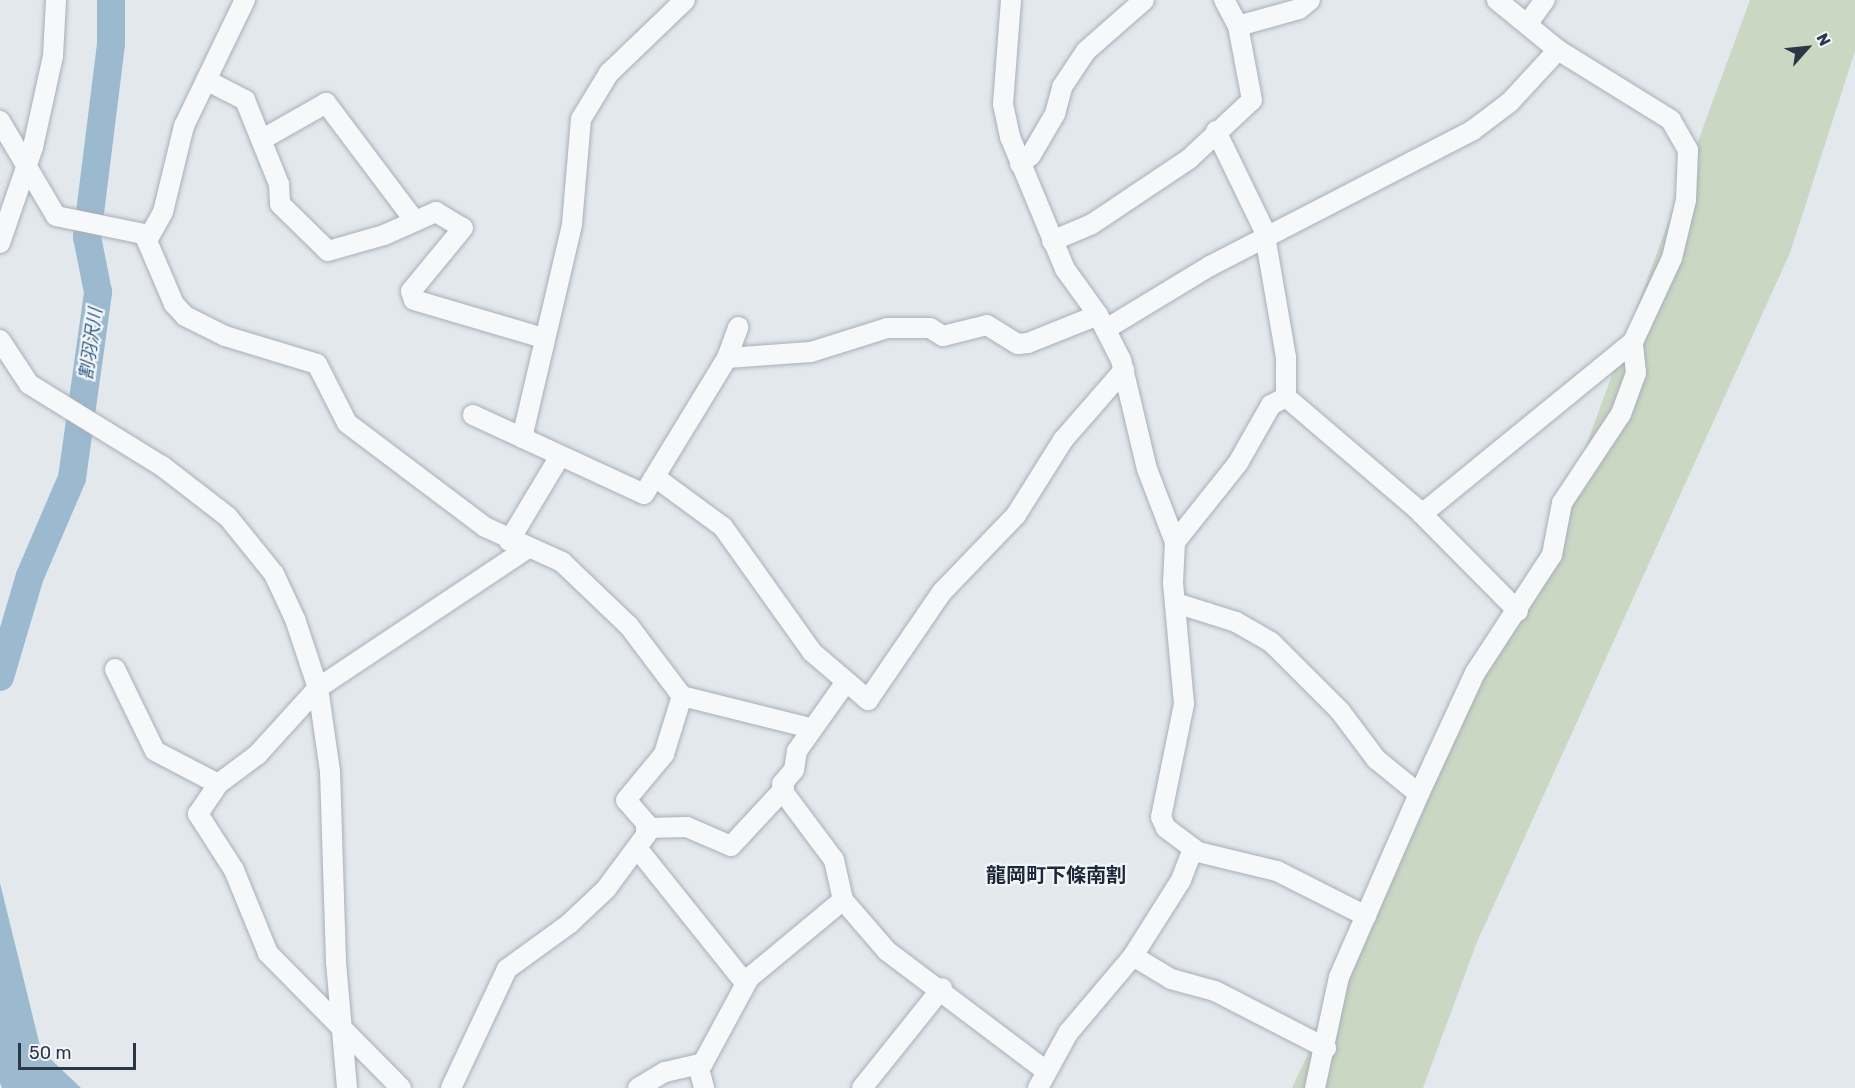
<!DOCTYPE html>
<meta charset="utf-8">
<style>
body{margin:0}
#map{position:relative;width:1855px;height:1088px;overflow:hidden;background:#e3e8ed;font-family:Rubik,"Noto Sans JP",sans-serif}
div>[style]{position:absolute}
.green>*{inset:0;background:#cad7c3}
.water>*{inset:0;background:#9bbad0}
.river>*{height:28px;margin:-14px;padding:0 14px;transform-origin:14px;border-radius:14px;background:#9bbad0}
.roads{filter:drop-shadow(0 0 2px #a7afb8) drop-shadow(0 0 2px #a7afb8)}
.minor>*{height:20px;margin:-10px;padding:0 10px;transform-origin:10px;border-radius:10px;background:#f7f8fa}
span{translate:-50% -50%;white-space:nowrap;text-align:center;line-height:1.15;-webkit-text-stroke:4.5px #f3f6f9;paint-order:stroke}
.water-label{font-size:18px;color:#2e5b80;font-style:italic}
.quarter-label{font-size:20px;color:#1b2838;font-weight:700}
.north{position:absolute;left:1777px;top:18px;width:60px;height:60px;-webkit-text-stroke:4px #f3f6f9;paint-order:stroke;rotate:63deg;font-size:16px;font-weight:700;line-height:24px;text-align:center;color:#293747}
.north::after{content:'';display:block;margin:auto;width:21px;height:27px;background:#293747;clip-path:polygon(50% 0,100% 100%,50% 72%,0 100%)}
.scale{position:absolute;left:18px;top:1043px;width:118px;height:27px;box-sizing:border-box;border:3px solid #293747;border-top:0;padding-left:8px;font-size:18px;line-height:21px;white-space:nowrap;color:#293747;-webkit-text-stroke:4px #f3f6f9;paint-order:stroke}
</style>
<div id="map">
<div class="green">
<div style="clip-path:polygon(1750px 0,1855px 0,1855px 51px,1790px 253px,1477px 942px,1423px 1088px,1292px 1088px,1572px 484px)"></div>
</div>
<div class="water">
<div style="clip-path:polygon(0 883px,41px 1050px,81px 1088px,2px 1088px,0 1083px)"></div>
</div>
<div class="river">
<div style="left:0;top:677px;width:105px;rotate:-73.5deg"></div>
<div style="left:30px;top:576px;width:107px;rotate:-66.8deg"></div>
<div style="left:72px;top:478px;width:188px;rotate:-82deg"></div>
<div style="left:98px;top:292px;width:56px;rotate:-101.3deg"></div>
<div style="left:87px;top:237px;width:194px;rotate:-82.9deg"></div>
<div style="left:111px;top:44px;width:44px;rotate:-90deg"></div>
</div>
<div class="roads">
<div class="minor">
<div style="left:1011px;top:0;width:104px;rotate:94.4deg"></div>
<div style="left:1003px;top:104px;width:34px;rotate:78deg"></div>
<div style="left:1010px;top:137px;width:143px;rotate:67.4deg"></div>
<div style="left:1065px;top:269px;width:57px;rotate:54.3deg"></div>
<div style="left:1098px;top:315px;width:51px;rotate:62.9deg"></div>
<div style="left:1121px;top:360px;width:112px;rotate:76.6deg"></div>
<div style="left:1147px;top:469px;width:78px;rotate:69deg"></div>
<div style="left:1175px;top:542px;width:41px;rotate:92.8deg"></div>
<div style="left:1173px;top:583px;width:121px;rotate:84.8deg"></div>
<div style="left:1184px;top:704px;width:115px;rotate:101.5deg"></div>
<div style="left:1161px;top:817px;width:12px;rotate:66deg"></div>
<div style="left:1166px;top:828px;width:40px;rotate:37deg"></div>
<div style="left:1198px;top:852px;width:81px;rotate:13.5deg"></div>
<div style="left:1277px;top:871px;width:100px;rotate:26.8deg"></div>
<div style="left:1528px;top:23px;width:29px;rotate:-54deg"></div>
<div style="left:1238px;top:26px;width:63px;rotate:-15.6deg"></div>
<div style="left:1299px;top:9px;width:14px;rotate:-39deg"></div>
<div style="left:206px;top:80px;width:44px;rotate:27.1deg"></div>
<div style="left:245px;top:100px;width:91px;rotate:68deg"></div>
<div style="left:279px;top:184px;width:20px;rotate:87deg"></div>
<div style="left:280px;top:204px;width:67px;rotate:44.4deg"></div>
<div style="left:328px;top:251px;width:58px;rotate:-15.9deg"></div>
<div style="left:384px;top:235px;width:57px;rotate:-23.9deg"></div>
<div style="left:436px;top:212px;width:31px;rotate:31deg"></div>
<div style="left:463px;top:228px;width:82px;rotate:129.5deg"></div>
<div style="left:411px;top:291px;width:9px;rotate:72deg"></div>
<div style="left:414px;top:300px;width:134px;rotate:16.4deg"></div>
<div style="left:0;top:121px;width:110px;rotate:59.5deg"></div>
<div style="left:56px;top:216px;width:90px;rotate:11.6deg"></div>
<div style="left:144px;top:234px;width:76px;rotate:66.8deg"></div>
<div style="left:174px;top:304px;width:16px;rotate:47deg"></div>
<div style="left:185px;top:316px;width:45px;rotate:26.6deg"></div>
<div style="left:225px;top:336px;width:96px;rotate:16.9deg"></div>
<div style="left:317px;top:364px;width:66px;rotate:63deg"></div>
<div style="left:347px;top:423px;width:173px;rotate:37deg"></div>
<div style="left:485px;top:527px;width:85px;rotate:24.4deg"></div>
<div style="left:562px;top:562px;width:93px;rotate:43.7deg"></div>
<div style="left:629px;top:626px;width:88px;rotate:52.9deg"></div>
<div style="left:682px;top:696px;width:132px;rotate:14deg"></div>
<div style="left:1216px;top:131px;width:110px;rotate:64.1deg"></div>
<div style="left:1264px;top:230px;width:129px;rotate:80.2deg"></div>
<div style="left:1286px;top:357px;width:40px;rotate:90deg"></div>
<div style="left:1286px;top:397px;width:171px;rotate:40.5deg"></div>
<div style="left:1416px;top:508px;width:145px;rotate:45.3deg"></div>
<div style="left:261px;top:140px;width:75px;rotate:-29.6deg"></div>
<div style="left:326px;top:103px;width:148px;rotate:53deg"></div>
<div style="left:1020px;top:164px;width:14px;rotate:-39deg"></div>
<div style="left:1031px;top:155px;width:48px;rotate:-59.7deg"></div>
<div style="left:1055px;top:114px;width:28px;rotate:-75deg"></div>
<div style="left:1062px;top:87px;width:43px;rotate:-56.3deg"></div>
<div style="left:1086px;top:51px;width:77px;rotate:-41.3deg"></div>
<div style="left:148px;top:239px;width:31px;rotate:-61deg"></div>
<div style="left:163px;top:212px;width:89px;rotate:-76.3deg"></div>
<div style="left:184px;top:126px;width:140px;rotate:-64.2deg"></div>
<div style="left:1052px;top:241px;width:43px;rotate:-23deg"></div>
<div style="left:1092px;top:224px;width:117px;rotate:-33.8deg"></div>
<div style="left:1189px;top:159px;width:86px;rotate:-43.1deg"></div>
<div style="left:1252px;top:100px;width:75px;rotate:-100.7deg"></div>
<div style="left:1238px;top:26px;width:30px;rotate:-118deg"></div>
<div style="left:0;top:243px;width:102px;rotate:-71deg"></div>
<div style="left:33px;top:147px;width:93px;rotate:-77.6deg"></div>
<div style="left:53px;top:56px;width:56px;rotate:-86.9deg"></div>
<div style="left:1106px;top:329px;width:122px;rotate:-31.2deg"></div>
<div style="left:1210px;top:266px;width:296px;rotate:-27.3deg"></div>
<div style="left:1473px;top:130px;width:46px;rotate:-37.1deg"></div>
<div style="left:1510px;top:102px;width:71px;rotate:-47.3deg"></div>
<div style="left:0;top:340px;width:53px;rotate:56.6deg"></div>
<div style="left:29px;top:384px;width:156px;rotate:31.7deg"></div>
<div style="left:162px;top:466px;width:83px;rotate:37.7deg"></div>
<div style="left:228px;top:517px;width:73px;rotate:51.1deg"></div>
<div style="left:274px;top:574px;width:50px;rotate:65deg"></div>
<div style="left:295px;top:619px;width:73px;rotate:71.6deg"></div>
<div style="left:318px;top:688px;width:84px;rotate:81.8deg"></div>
<div style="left:330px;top:771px;width:191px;rotate:88.2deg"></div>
<div style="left:336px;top:962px;width:126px;rotate:85deg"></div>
<div style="left:727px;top:358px;width:84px;rotate:-4.1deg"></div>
<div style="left:811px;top:352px;width:80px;rotate:-17.5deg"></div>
<div style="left:887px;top:328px;width:43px"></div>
<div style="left:930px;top:328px;width:15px;rotate:32deg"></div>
<div style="left:943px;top:336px;width:45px;rotate:-14deg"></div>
<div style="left:987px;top:325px;width:36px;rotate:32deg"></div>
<div style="left:1018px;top:344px;width:10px;rotate:-6deg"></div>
<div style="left:1028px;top:343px;width:75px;rotate:-21.8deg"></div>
<div style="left:473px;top:415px;width:188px;rotate:24.8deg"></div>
<div style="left:644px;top:494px;width:159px;rotate:-58.6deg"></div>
<div style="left:727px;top:358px;width:33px;rotate:-70deg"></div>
<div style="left:522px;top:438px;width:220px;rotate:-76.8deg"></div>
<div style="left:572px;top:224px;width:105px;rotate:-85.1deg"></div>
<div style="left:581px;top:119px;width:54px;rotate:-58.7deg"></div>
<div style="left:609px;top:73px;width:105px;rotate:-43.8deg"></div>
<div style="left:655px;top:477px;width:84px;rotate:36.3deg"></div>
<div style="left:723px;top:527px;width:153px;rotate:54.5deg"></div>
<div style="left:812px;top:652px;width:74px;rotate:40.6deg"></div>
<div style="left:868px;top:700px;width:131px;rotate:-55.6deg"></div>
<div style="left:942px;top:592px;width:107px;rotate:-46.1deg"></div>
<div style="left:1016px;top:515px;width:89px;rotate:-57.9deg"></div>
<div style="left:1063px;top:440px;width:93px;rotate:-48.9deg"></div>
<div style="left:1422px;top:514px;width:272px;rotate:-39.2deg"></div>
<div style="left:509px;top:541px;width:99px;rotate:-59deg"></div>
<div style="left:1175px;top:542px;width:101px;rotate:-51.4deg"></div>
<div style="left:1238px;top:463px;width:67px;rotate:-60.4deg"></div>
<div style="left:1271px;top:405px;width:17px;rotate:-28deg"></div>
<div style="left:1176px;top:603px;width:63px;rotate:17.6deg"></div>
<div style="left:1236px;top:622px;width:40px;rotate:29.7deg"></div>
<div style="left:1271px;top:642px;width:98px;rotate:45deg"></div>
<div style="left:1340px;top:711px;width:60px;rotate:53.1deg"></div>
<div style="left:1376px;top:759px;width:55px;rotate:39.1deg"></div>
<div style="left:115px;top:669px;width:91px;rotate:64deg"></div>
<div style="left:155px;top:751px;width:71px;rotate:27.6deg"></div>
<div style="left:846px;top:682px;width:85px;rotate:125.4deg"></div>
<div style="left:797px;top:751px;width:19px;rotate:99deg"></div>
<div style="left:794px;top:770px;width:18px;rotate:131deg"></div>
<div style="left:782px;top:784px;width:9px;rotate:77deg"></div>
<div style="left:784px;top:793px;width:84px;rotate:53.3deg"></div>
<div style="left:834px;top:860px;width:41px;rotate:77.3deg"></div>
<div style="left:843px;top:900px;width:67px;rotate:49.2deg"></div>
<div style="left:887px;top:951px;width:198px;rotate:37deg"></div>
<div style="left:646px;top:828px;width:41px;rotate:-1.4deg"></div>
<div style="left:687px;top:827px;width:48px;rotate:23.4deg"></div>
<div style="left:731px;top:846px;width:78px;rotate:-47.1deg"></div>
<div style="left:637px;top:848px;width:173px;rotate:51.3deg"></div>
<div style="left:1133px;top:956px;width:44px;rotate:31.2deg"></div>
<div style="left:1171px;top:979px;width:46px;rotate:15.3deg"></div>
<div style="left:1215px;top:991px;width:125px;rotate:27.2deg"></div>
<div style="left:698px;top:1065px;width:24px;rotate:75deg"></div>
<div style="left:401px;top:1088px;width:190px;rotate:-134.6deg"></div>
<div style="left:268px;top:953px;width:90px;rotate:-112.3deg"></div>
<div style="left:234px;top:870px;width:67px;rotate:-122.7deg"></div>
<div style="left:198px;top:814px;width:36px;rotate:-56deg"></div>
<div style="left:218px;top:784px;width:49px;rotate:-36.6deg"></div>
<div style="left:257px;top:755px;width:91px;rotate:-47.7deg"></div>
<div style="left:318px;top:688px;width:252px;rotate:-33.7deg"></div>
<div style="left:451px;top:1088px;width:132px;rotate:-64.8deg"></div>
<div style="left:507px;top:969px;width:77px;rotate:-36deg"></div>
<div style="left:569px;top:924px;width:51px;rotate:-43.4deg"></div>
<div style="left:606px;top:889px;width:67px;rotate:-53.5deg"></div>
<div style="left:646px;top:835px;width:12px;rotate:-90deg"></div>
<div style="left:646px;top:823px;width:30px;rotate:-131deg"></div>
<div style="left:626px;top:800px;width:60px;rotate:-50.4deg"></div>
<div style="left:664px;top:754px;width:61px;rotate:-72.8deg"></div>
<div style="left:638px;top:1088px;width:31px;rotate:-31deg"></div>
<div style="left:665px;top:1072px;width:39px;rotate:-13deg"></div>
<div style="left:703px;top:1063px;width:97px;rotate:-61.6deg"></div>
<div style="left:749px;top:978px;width:122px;rotate:-39.7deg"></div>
<div style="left:862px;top:1088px;width:128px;rotate:-51.3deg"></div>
<div style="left:1038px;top:1088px;width:63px;rotate:-61.4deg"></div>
<div style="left:1068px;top:1033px;width:101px;rotate:-49.8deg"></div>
<div style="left:1133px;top:956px;width:90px;rotate:-57.7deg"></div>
<div style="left:1181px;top:880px;width:34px;rotate:-69deg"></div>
<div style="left:1315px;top:1088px;width:114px;rotate:-77.8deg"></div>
<div style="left:1339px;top:977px;width:200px;rotate:-66.4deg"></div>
<div style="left:1419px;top:794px;width:133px;rotate:-65.2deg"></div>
<div style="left:1475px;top:673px;width:141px;rotate:-56.9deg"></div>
<div style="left:1552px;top:555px;width:53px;rotate:-79.1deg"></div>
<div style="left:1562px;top:503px;width:107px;rotate:-56.5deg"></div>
<div style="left:1621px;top:414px;width:44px;rotate:-69.9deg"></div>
<div style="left:1636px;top:373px;width:31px;rotate:-96deg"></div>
<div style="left:1633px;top:342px;width:93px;rotate:-65.1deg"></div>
<div style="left:1672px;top:258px;width:60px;rotate:-76.4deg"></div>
<div style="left:1686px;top:200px;width:50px;rotate:-87.7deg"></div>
<div style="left:1688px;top:150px;width:34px;rotate:-120deg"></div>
<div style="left:1671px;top:120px;width:133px;rotate:-148.2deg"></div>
<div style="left:1558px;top:50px;width:79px;rotate:-140.7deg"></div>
</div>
</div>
<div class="water-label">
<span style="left:91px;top:344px;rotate:-82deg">割羽沢川</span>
</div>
<div class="quarter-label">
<span style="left:1056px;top:875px">龍岡町下條南割</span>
</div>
<div class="north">N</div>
<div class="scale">50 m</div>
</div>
